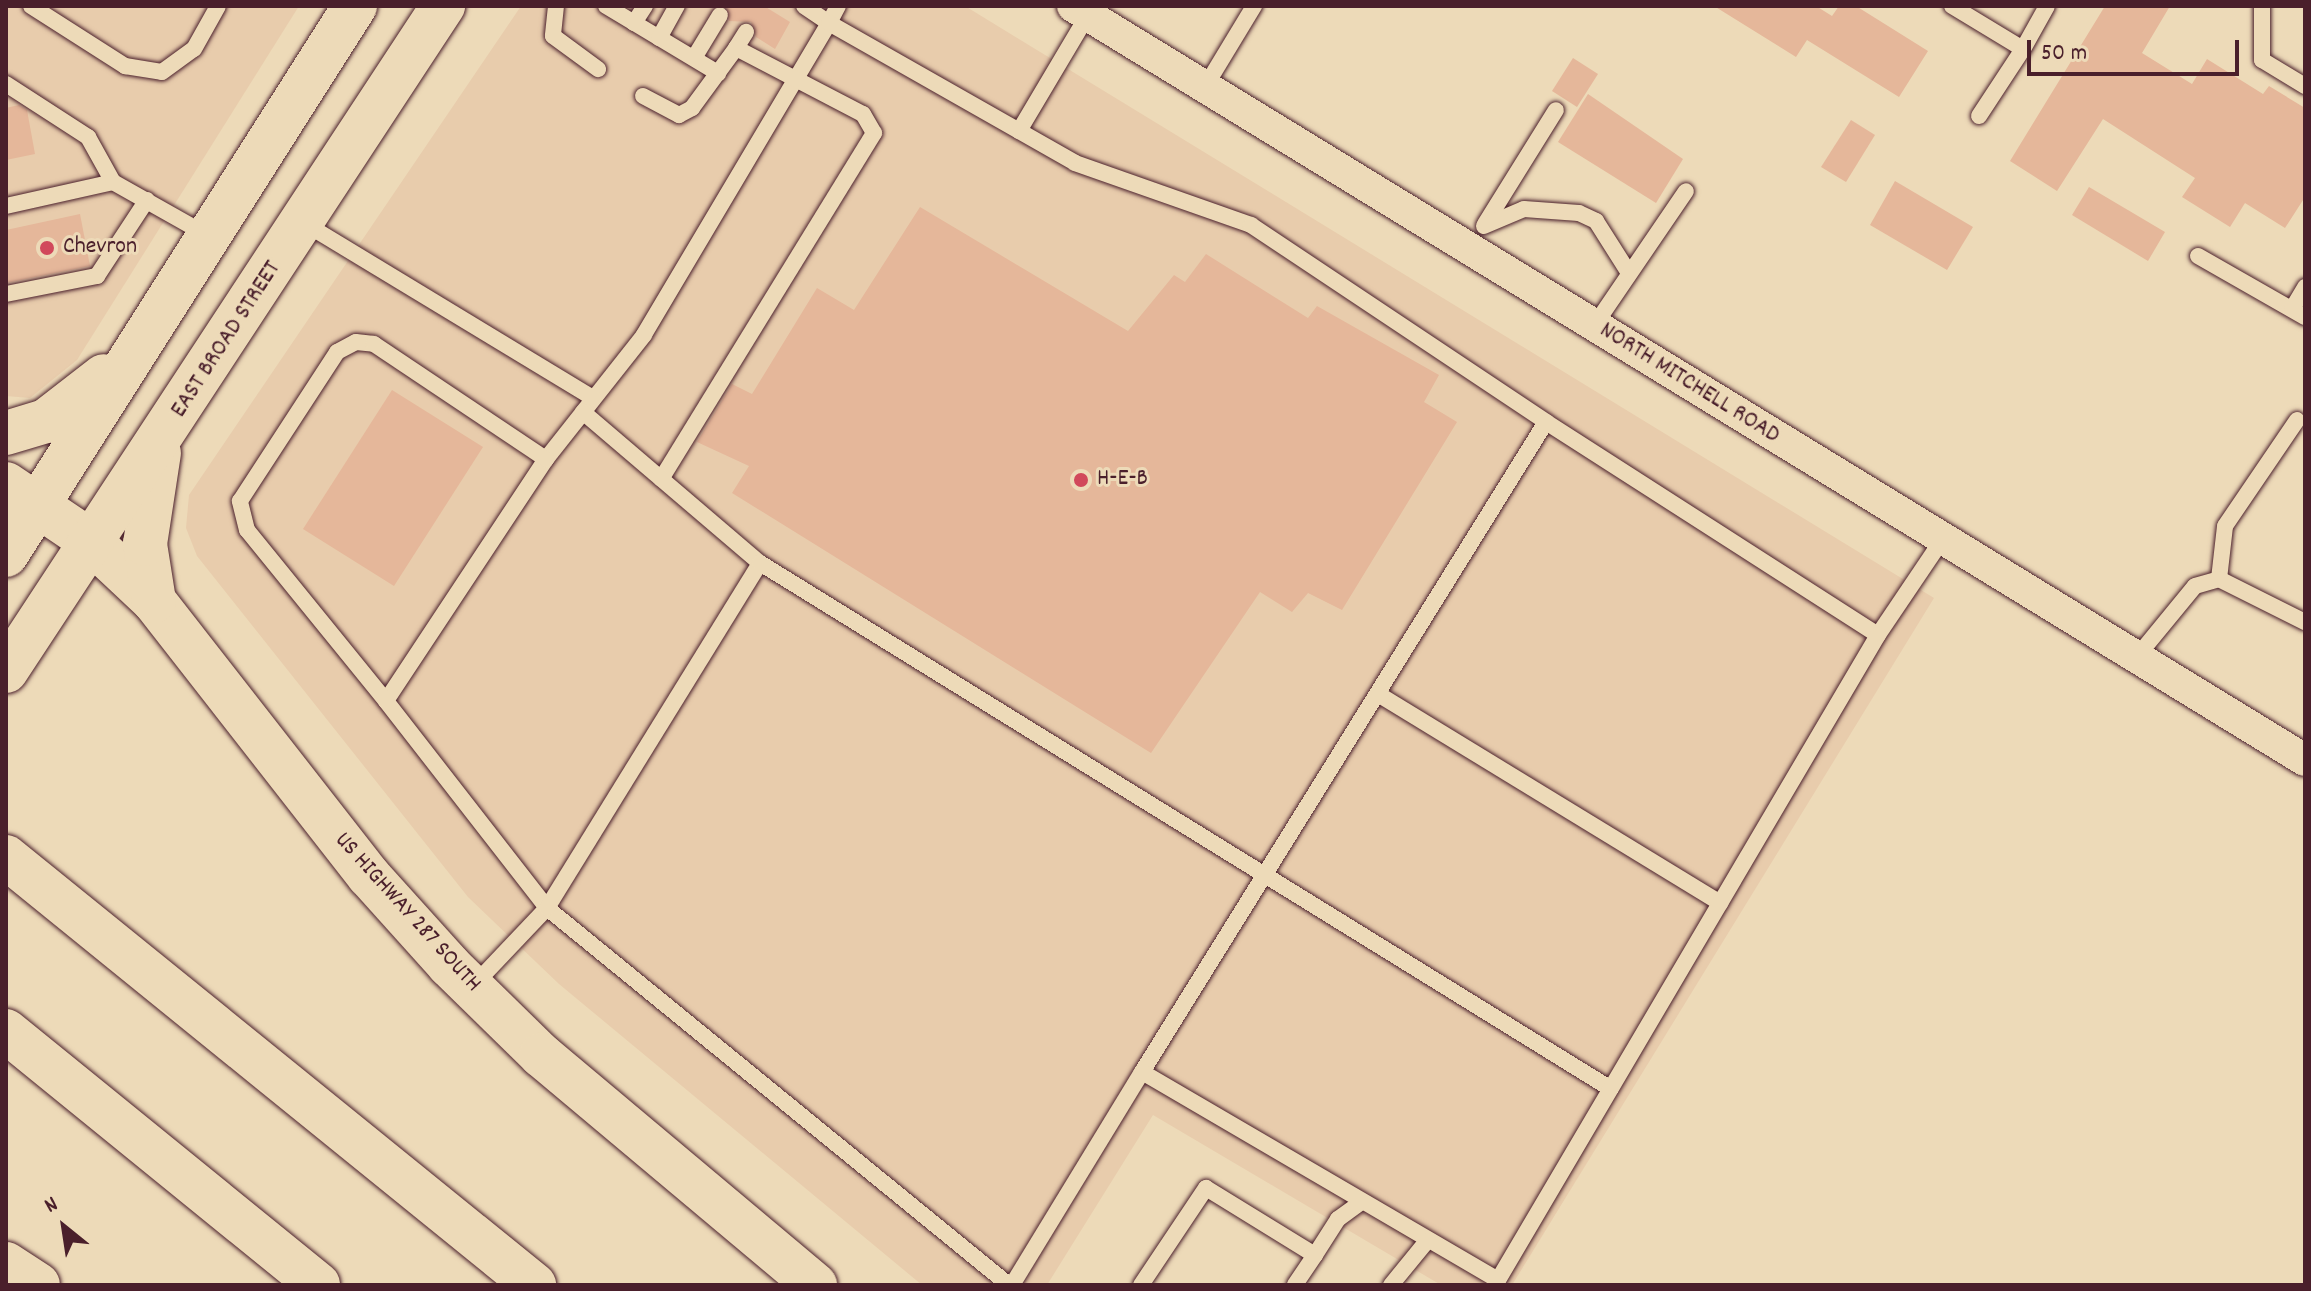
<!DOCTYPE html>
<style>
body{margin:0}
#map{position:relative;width:2311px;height:1291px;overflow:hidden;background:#eddab8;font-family:Dekko,sans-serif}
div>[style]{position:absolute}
.built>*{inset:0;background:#e8ccac}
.building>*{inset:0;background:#e5b79a}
.roads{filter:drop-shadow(0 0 2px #4a1f2b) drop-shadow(0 0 2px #4a1f2b)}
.lane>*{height:16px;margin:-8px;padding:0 8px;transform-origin:8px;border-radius:8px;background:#eddab8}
.street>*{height:32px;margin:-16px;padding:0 16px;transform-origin:16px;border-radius:16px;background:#eddab8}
.secondary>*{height:44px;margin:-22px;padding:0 22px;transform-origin:22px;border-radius:22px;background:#eddab8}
.highway>*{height:44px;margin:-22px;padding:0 22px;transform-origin:22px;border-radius:22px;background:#eddab8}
.dots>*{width:22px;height:22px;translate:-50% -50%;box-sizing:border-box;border:4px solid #eddab8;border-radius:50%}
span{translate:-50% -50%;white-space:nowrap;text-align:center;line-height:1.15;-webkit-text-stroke:6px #eddab8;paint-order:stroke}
.poi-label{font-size:24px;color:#4a1f2b}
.left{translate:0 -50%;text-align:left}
.street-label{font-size:24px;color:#4a1f2b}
.frame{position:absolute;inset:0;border:8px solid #4a1f2b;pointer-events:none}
.north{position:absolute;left:24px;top:1187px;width:80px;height:80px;-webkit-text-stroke:6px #eddab8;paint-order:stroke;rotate:330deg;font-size:22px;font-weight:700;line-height:32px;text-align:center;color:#4a1f2b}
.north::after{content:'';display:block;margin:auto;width:28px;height:36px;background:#4a1f2b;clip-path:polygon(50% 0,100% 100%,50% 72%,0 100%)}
.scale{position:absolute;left:2027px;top:40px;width:212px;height:36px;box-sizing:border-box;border:4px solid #4a1f2b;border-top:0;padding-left:10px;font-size:24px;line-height:28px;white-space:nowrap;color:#4a1f2b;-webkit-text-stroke:6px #eddab8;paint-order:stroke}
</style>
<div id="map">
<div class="built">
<div style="clip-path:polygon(6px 6px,299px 6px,77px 360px,30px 398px,6px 396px)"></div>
<div style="clip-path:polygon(521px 6px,965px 6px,1934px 598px,1512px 1285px,1441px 1285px,1153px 1115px,1047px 1285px,922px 1285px,559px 984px,468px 897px,197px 556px,186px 528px,189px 495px)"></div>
</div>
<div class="building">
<div style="clip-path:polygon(726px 6px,764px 6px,790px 22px,775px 49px,756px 37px,751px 22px,729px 21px)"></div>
<div style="clip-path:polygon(1714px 6px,1816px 6px,1832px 16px,1839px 6px,1856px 6px,1928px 51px,1899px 97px,1807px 40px,1796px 57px)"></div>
<div style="clip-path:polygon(2105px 6px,2170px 6px,2142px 53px,2192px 84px,2207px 59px,2263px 94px,2269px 86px,2305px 108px,2305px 197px,2285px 228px,2245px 203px,2230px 227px,2182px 197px,2195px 178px,2103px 119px,2057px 191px,2010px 161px)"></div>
<div style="clip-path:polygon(1573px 58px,1598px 74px,1577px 107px,1552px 91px)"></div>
<div style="clip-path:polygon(1588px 94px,1683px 159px,1656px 203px,1558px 142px)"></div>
<div style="clip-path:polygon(19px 105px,27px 110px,35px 154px,6px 160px,6px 108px)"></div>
<div style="clip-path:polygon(1851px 120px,1875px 135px,1846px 182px,1821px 167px)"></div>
<div style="clip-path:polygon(1895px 181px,1973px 227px,1947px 270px,1870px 225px)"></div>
<div style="clip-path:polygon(2089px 187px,2165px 232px,2148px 261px,2072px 215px)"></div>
<div style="clip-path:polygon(920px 207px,1128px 331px,1174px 275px,1185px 282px,1206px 254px,1308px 318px,1317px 306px,1439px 375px,1424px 402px,1457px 422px,1342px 610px,1308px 593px,1292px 612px,1260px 592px,1151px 753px,732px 493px,749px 466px,697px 442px,732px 384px,752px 394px,817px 288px,854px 310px)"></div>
<div style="clip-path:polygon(80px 214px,90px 266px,6px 283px,6px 230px)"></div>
<div style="clip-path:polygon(392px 390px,483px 447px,394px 586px,303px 529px)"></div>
</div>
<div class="roads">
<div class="lane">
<div style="left:31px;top:6px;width:112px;rotate:32.6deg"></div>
<div style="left:125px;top:66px;width:37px;rotate:9deg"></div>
<div style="left:162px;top:72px;width:39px;rotate:-36deg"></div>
<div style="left:194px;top:49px;width:49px;rotate:-60.8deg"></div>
<div style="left:556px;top:6px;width:30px;rotate:96deg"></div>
<div style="left:553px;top:36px;width:56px;rotate:36.3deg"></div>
<div style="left:606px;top:6px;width:131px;rotate:30.9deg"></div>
<div style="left:804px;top:6px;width:30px;rotate:34deg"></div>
<div style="left:829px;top:23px;width:363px;rotate:120.7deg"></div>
<div style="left:644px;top:335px;width:158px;rotate:128.3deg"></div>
<div style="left:546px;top:459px;width:290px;rotate:123.5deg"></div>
<div style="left:386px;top:701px;width:262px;rotate:52.1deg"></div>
<div style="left:547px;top:908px;width:596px;rotate:39.22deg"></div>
<div style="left:838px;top:6px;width:19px;rotate:118deg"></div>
<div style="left:829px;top:23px;width:283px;rotate:29.6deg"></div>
<div style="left:1075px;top:163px;width:187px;rotate:19.4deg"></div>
<div style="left:1251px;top:225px;width:355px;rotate:33.7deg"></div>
<div style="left:1952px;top:6px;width:83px;rotate:31.2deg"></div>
<div style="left:2023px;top:49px;width:49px;rotate:-60.8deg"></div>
<div style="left:2262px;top:6px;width:54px;rotate:90deg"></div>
<div style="left:2262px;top:60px;width:50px;rotate:31.2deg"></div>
<div style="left:634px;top:23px;width:20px;rotate:-57deg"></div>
<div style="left:659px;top:38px;width:37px;rotate:-61deg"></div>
<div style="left:736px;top:48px;width:19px;rotate:-58deg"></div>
<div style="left:694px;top:58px;width:50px;rotate:-58.8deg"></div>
<div style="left:6px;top:84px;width:98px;rotate:32.9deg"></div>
<div style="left:88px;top:137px;width:51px;rotate:60.9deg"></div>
<div style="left:1205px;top:87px;width:95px;rotate:-58.8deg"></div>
<div style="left:643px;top:96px;width:41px;rotate:27.8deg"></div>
<div style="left:679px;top:115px;width:15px;rotate:-28deg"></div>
<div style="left:692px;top:108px;width:74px;rotate:-53.7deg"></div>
<div style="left:736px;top:48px;width:143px;rotate:27.5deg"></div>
<div style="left:863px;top:114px;width:22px;rotate:60deg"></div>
<div style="left:874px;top:133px;width:406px;rotate:121.6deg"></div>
<div style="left:1979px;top:116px;width:80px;rotate:-56.7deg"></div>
<div style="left:1019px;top:131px;width:135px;rotate:-59.3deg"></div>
<div style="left:6px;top:206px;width:110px;rotate:-12.6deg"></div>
<div style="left:113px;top:182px;width:108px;rotate:29.4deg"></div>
<div style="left:304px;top:223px;width:338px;rotate:31.2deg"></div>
<div style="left:1485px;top:224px;width:134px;rotate:-58.1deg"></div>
<div style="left:1484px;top:226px;width:43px;rotate:-23deg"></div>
<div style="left:1524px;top:209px;width:55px;rotate:4.2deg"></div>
<div style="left:1579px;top:213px;width:19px;rotate:25deg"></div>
<div style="left:1596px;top:221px;width:62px;rotate:57.6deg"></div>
<div style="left:2198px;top:256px;width:123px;rotate:29.7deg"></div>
<div style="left:6px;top:294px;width:93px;rotate:-11.2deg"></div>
<div style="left:97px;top:276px;width:91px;rotate:-56.7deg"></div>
<div style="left:2292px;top:309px;width:26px;rotate:-59deg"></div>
<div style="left:1594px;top:326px;width:163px;rotate:-55.7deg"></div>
<div style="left:583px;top:412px;width:233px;rotate:40.5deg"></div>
<div style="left:2219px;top:579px;width:53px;rotate:-83.5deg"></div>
<div style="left:2225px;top:526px;width:128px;rotate:-55.8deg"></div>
<div style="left:1878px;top:635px;width:115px;rotate:-56deg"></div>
<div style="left:2135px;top:659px;width:94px;rotate:-50.6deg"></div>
<div style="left:2195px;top:586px;width:25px;rotate:-16deg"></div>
<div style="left:2219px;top:579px;width:96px;rotate:26.6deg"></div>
<div style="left:1378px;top:694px;width:401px;rotate:31.4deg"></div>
<div style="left:386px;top:701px;width:220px;rotate:-129.1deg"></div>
<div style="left:247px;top:530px;width:30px;rotate:-104deg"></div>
<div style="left:240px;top:501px;width:178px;rotate:-56.9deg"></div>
<div style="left:337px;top:352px;width:21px;rotate:-28deg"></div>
<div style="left:356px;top:342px;width:18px;rotate:6deg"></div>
<div style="left:374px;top:344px;width:207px;rotate:33.8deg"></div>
<div style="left:473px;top:986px;width:108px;rotate:-46.5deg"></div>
<div style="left:547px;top:908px;width:405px;rotate:-58.3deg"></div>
<div style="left:760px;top:563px;width:1000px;rotate:31.72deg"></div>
<div style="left:1315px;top:1255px;width:43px;rotate:-57.4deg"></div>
<div style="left:1338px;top:1219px;width:27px;rotate:-36deg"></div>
<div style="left:1012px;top:1285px;width:250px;rotate:-58.6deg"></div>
<div style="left:1142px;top:1072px;width:765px;rotate:-58.14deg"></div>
<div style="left:1546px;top:422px;width:394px;rotate:32.7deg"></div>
<div style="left:1878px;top:635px;width:749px;rotate:120.5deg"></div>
<div style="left:1498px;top:1280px;width:412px;rotate:-149.7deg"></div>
<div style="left:1141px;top:1285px;width:117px;rotate:-56.2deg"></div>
<div style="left:1206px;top:1188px;width:128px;rotate:31.6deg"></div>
<div style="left:1315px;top:1255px;width:36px;rotate:124deg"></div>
<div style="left:1391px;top:1285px;width:57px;rotate:-50.7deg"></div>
</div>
<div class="street">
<div style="left:1073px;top:6px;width:1444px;rotate:31.47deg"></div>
</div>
<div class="secondary">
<div style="left:6px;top:433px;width:42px;rotate:-16.7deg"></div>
<div style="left:46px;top:421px;width:73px;rotate:-37.8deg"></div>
<div style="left:6px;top:484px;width:100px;rotate:34deg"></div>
<div style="left:89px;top:540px;width:89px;rotate:43.2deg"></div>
<div style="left:154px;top:601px;width:349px;rotate:52deg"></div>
<div style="left:369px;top:876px;width:120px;rotate:48deg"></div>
<div style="left:449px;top:965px;width:129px;rotate:44.4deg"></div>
<div style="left:541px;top:1055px;width:358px;rotate:40deg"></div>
<div style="left:6px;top:555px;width:651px;rotate:-57.56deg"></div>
<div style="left:154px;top:601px;width:58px;rotate:-99deg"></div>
<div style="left:145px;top:544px;width:92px;rotate:-81.3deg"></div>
<div style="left:6px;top:671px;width:796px;rotate:-56.69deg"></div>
<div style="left:6px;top:1264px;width:38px;rotate:33deg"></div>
</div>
<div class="highway">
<div style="left:6px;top:857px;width:680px;rotate:39.03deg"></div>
<div style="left:6px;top:1031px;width:402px;rotate:39.1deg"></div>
</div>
</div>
<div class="dots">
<div style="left:47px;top:248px;background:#d1495b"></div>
<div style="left:1081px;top:480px;background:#d1495b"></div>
</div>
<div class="poi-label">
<span class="left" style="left:63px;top:248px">Chevron</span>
<span class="left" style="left:1097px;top:480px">H-E-B</span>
</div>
<div class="street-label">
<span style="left:227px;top:340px;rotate:-57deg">EAST BROAD STREET</span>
<span style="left:1689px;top:384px;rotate:32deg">NORTH MITCHELL ROAD</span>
<span style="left:407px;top:913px;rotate:48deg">US HIGHWAY 287 SOUTH</span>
</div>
<div class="frame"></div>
<div class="north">N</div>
<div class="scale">50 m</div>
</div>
